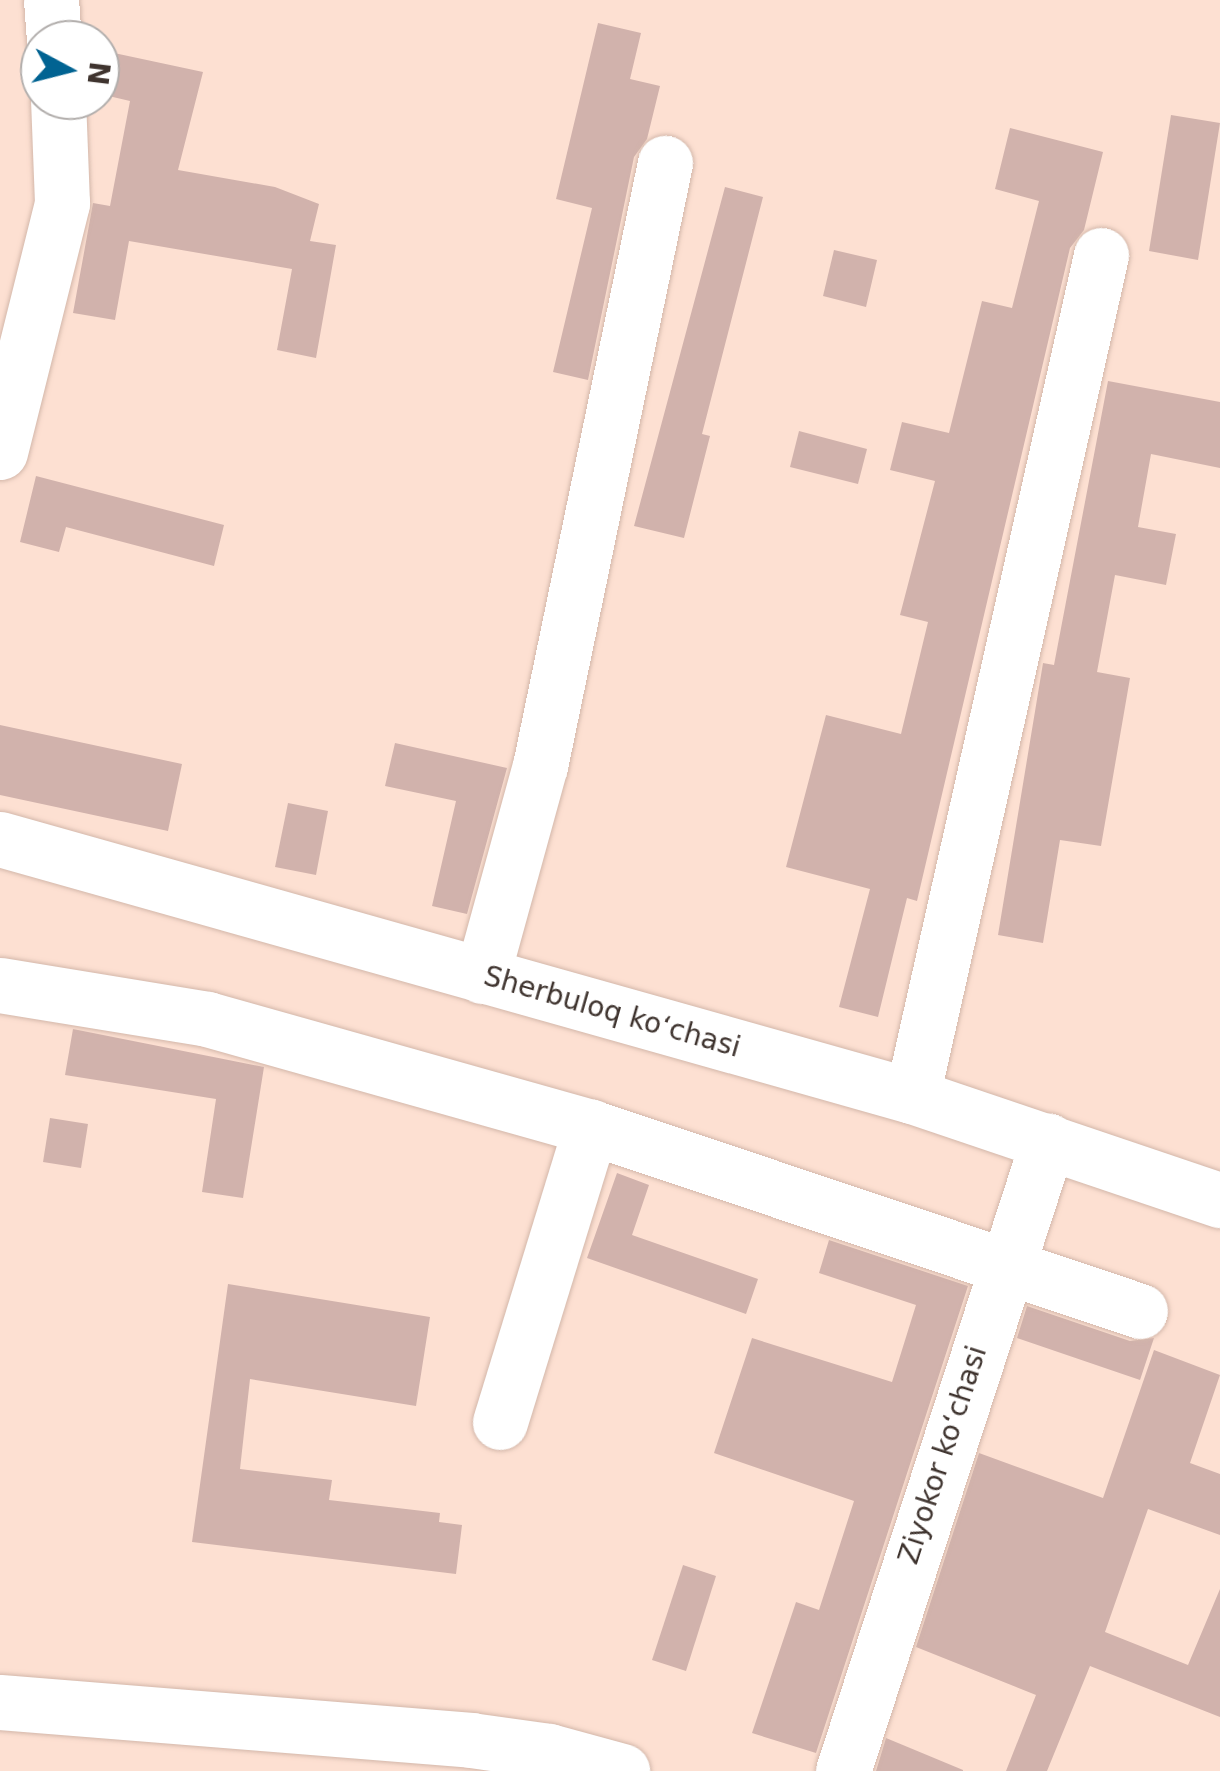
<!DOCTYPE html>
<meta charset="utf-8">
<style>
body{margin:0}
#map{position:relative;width:1220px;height:1771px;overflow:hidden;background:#fde0d2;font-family:"DejaVu Sans",sans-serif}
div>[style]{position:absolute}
.building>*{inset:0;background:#d1b2ac}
.roads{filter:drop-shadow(0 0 2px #d3b7aa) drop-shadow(0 0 2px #d3b7aa)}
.minor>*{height:55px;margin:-27.5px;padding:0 27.5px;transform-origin:27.5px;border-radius:27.5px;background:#fff}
span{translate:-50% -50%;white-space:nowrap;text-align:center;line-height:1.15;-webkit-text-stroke:10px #fff;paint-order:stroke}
.street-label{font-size:28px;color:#3f342f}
.north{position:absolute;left:20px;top:20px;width:100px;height:100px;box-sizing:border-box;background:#fff;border:2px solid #b2aeac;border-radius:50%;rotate:97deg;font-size:28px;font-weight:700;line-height:40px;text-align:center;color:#3f342f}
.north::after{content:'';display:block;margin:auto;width:35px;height:45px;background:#016392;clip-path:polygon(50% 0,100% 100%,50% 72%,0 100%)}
</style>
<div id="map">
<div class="building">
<div style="clip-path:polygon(598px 23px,641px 33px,630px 79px,660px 86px,647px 139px,634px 157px,588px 380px,553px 372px,592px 208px,556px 199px)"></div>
<div style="clip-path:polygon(100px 50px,203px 72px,178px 170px,275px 187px,319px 204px,310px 241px,336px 245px,316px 358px,277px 350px,292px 269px,129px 241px,115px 320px,73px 313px,93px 203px,110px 206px,130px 101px,100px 94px)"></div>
<div style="clip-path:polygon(1171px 115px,1220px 123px,1198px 260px,1149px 251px)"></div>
<div style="clip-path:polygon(1010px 128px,1103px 152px,1084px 230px,1070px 248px,917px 901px,907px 898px,878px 1017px,839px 1007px,870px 889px,786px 867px,826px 715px,901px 734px,928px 622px,900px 615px,935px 481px,890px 470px,902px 422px,949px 433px,982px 301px,1012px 308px,1039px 201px,995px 189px)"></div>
<div style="clip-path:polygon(725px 187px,763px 197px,702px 434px,710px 436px,684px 538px,634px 526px)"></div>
<div style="clip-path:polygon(834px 250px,877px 260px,866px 307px,823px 296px)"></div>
<div style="clip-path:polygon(1108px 381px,1220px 402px,1220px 468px,1151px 454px,1138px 527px,1176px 534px,1166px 585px,1115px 575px,1097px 672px,1130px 678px,1101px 846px,1060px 840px,1043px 943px,998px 935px,1043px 663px,1054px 665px)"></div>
<div style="clip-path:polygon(799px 431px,867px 449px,858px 484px,790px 467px)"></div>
<div style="clip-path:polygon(36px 476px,224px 525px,214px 566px,66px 527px,59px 552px,20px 542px)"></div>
<div style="clip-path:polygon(0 725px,182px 764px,168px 831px,0 795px)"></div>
<div style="clip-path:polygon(395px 743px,507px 768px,467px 914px,432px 906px,456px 801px,385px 786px)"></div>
<div style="clip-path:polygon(288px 803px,328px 811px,316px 875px,275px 867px)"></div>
<div style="clip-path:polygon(73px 1029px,264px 1067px,243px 1198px,202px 1192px,216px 1099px,65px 1075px)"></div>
<div style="clip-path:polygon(50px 1118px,88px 1124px,81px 1168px,43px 1162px)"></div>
<div style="clip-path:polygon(617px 1173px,649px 1185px,632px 1235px,758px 1279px,746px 1314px,587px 1258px)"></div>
<div style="clip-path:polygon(829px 1240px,968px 1286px,816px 1753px,752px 1733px,796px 1602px,819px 1610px,854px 1501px,714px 1453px,752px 1338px,892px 1382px,916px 1305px,819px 1273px)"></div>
<div style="clip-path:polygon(228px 1284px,430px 1317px,416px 1406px,250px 1379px,240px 1469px,332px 1480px,329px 1500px,440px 1513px,439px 1522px,462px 1525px,456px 1574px,192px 1542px)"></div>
<div style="clip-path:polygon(1027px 1306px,1130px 1341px,1154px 1338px,1140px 1380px,1017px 1338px)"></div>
<div style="clip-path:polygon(1154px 1350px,1220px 1375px,1190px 1463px,1220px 1474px,1220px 1535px,1148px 1509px,1105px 1632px,1188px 1665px,1220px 1589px,1220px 1717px,1090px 1666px,1047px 1771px,1006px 1771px,1036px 1695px,916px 1647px,979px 1453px,1103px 1498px)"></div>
<div style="clip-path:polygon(683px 1565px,716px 1576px,686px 1671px,652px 1660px)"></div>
<div style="clip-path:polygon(886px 1738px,963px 1770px,963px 1771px,876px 1771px)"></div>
</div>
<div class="roads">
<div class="minor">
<div style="left:51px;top:0;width:40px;rotate:85.7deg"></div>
<div style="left:0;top:452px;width:257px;rotate:-76deg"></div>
<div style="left:62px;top:203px;width:103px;rotate:-92.2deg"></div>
<div style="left:0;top:839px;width:948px;rotate:15.74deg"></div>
<div style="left:912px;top:1096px;width:325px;rotate:18.7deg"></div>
<div style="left:482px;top:976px;width:218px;rotate:-74.6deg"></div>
<div style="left:540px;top:766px;width:616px;rotate:-78.29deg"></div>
<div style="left:0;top:985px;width:210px;rotate:9.3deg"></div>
<div style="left:207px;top:1019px;width:399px;rotate:15.7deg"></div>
<div style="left:591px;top:1127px;width:579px;rotate:18.53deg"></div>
<div style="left:912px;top:1096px;width:862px;rotate:-77.33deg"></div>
<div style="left:500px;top:1422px;width:309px;rotate:-72.9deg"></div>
<div style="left:0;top:1702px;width:473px;rotate:4.6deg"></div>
<div style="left:471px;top:1740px;width:79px;rotate:8deg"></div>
<div style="left:549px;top:1751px;width:76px;rotate:15.3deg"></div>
<div style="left:843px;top:1771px;width:663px;rotate:-71.98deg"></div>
</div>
</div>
<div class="street-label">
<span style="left:612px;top:1012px;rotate:16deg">Sherbuloq koʻchasi</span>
<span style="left:943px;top:1455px;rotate:-72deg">Ziyokor koʻchasi</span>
</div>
<div class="north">N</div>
</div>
